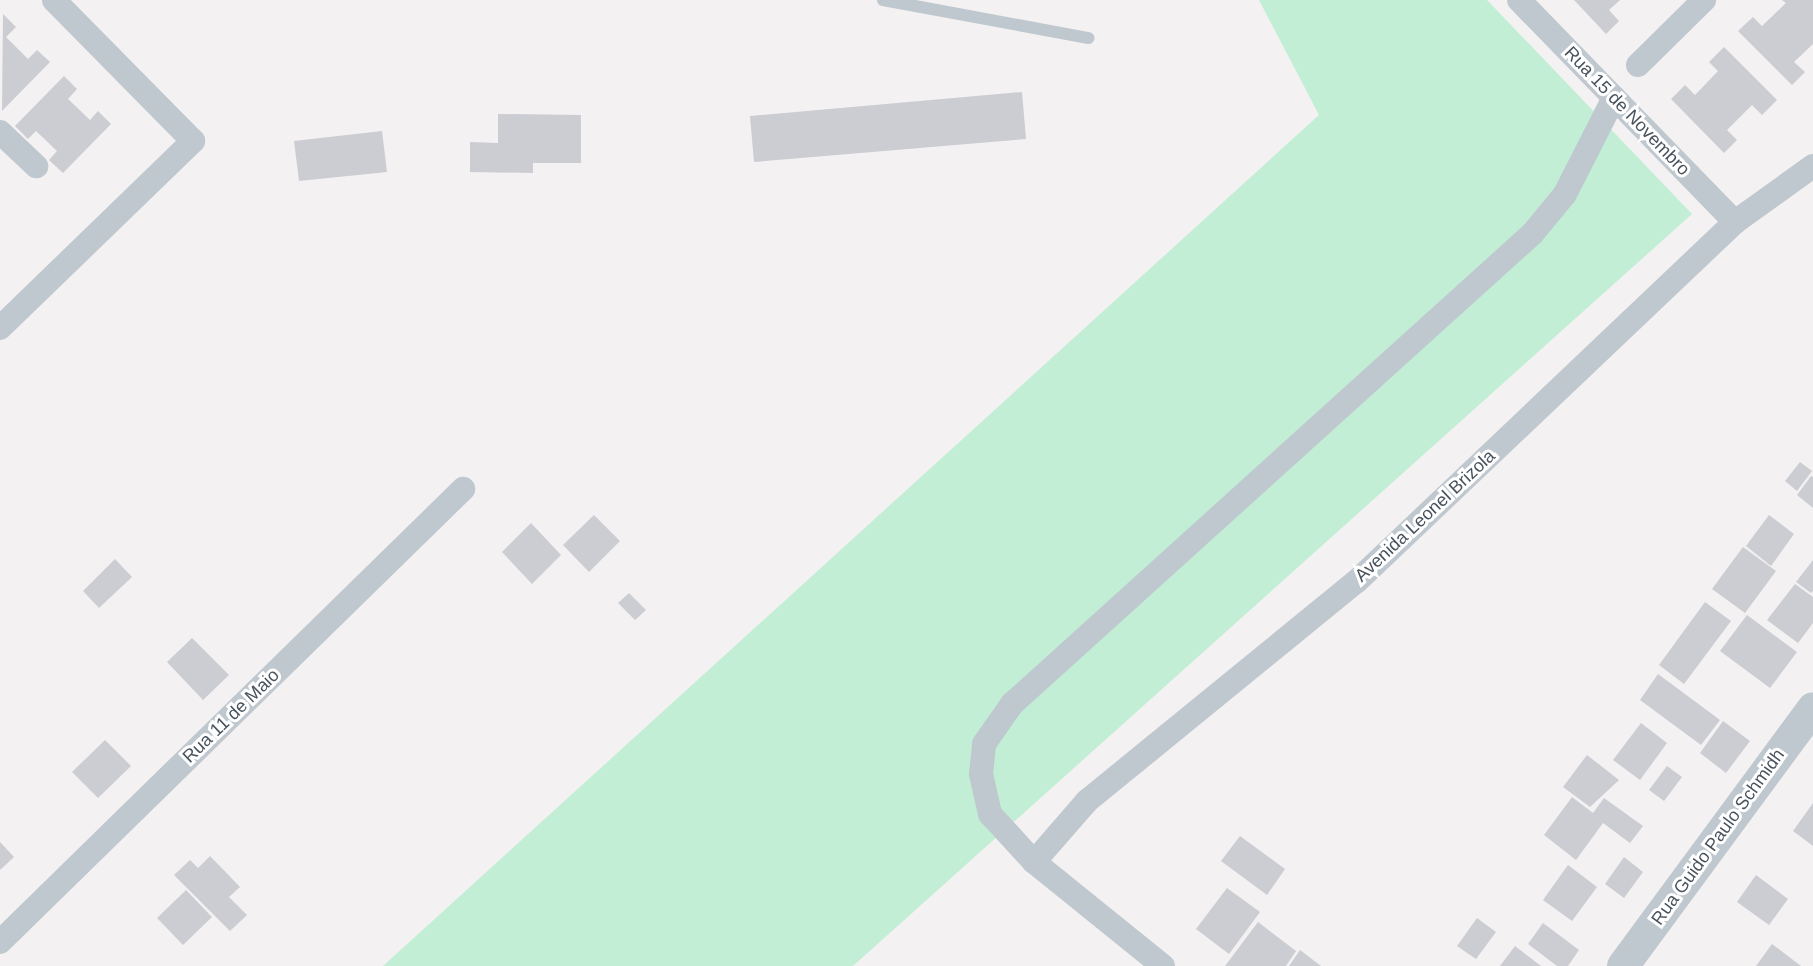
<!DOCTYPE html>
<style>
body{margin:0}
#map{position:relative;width:1813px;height:966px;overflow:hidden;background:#f3f1f1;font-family:Arial,sans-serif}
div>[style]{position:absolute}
.green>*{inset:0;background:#c2eed5}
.building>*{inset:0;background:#cbcdd3}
.service>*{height:12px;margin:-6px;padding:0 6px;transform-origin:6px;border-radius:6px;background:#bfc7cf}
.minor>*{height:24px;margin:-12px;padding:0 12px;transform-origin:12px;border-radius:12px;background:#bfc7cf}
.tertiary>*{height:32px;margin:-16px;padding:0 16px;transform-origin:16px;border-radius:16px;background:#bfc7cf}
span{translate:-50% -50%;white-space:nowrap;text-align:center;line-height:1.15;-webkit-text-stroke:6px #fff;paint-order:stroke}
.street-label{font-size:18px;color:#49535d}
</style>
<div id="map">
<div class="green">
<div style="clip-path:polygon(1259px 0,1487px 0,1692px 214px,853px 966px,383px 966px,1319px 115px)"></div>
</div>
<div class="building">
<div style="clip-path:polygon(1574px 0,1620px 0,1609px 10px,1619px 21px,1606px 34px)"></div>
<div style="clip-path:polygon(1782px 0,1813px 0,1813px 44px,1794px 62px,1805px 72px,1792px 85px,1738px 31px,1753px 17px,1762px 26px,1786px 3px)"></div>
<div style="clip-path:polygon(3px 14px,16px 27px,6px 37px,28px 59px,37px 50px,50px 62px,2px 111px)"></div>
<div style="clip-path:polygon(1724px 47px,1777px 100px,1762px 115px,1752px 105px,1727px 130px,1737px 140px,1724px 153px,1671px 99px,1685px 85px,1695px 95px,1718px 71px,1709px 62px)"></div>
<div style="clip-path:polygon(64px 76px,77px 89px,68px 99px,90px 120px,98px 111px,111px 124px,63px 173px,49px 160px,57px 151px,36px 131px,28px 139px,15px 126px)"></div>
<div style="clip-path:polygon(1022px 92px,1026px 139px,754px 162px,750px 116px)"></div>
<div style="clip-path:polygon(498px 114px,581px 115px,581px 163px,533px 163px,533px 173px,470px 172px,470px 142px,498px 143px)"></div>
<div style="clip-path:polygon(382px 131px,387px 172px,299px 181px,294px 141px)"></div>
<div style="clip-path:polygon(1800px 462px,1812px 471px,1797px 491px,1785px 481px)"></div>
<div style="clip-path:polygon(1811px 476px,1813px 477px,1813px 508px,1797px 495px)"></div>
<div style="clip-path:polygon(594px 515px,620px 541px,589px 572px,563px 545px)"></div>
<div style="clip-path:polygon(1769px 515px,1794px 534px,1771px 566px,1746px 546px)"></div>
<div style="clip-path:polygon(531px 523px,561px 555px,532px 584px,502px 552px)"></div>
<div style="clip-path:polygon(1743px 547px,1776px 571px,1745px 613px,1712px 589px)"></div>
<div style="clip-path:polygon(115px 559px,132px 577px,99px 608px,83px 591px)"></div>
<div style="clip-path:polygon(1813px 560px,1813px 591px,1811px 593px,1796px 582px)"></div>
<div style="clip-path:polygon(1795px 584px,1813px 597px,1813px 623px,1798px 643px,1767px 620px)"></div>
<div style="clip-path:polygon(629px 593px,646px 610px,635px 620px,618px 603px)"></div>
<div style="clip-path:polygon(1705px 602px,1731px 621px,1684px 684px,1659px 665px)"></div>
<div style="clip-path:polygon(1747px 615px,1797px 652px,1770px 688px,1720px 651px)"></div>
<div style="clip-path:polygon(192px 638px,229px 675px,203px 700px,167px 662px)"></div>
<div style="clip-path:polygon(1658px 674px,1720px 720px,1701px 745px,1640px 700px)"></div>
<div style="clip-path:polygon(1723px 721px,1750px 741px,1726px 773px,1700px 753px)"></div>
<div style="clip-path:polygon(1641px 723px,1667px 743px,1640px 780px,1613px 760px)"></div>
<div style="clip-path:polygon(105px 740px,131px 766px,98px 798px,72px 772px)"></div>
<div style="clip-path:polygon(1587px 755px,1619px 780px,1590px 807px,1563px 787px)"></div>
<div style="clip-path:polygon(1667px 766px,1682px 777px,1664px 801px,1649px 790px)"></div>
<div style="clip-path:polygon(1572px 797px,1593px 813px,1604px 798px,1643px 826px,1630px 843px,1603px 823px,1576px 860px,1544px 835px)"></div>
<div style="clip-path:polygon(1813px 803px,1813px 846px,1793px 831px)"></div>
<div style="clip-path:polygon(1240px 836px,1285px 869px,1267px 895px,1221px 861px)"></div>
<div style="clip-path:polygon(0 842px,14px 857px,0 870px)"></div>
<div style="clip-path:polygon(210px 856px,240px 887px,229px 897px,247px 915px,230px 931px,174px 875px,190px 860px,198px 868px)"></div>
<div style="clip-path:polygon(1624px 857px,1643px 872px,1624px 898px,1605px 884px)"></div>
<div style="clip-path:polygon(1568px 865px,1597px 887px,1572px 921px,1543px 900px)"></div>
<div style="clip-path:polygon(1756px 875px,1788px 899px,1769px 925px,1737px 902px)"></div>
<div style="clip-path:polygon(1227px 888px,1260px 912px,1229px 954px,1196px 929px)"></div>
<div style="clip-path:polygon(186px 890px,212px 917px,183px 945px,157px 918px)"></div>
<div style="clip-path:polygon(1477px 918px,1496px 932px,1476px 959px,1457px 946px)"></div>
<div style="clip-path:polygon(1258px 922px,1296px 951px,1286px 966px,1225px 966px)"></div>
<div style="clip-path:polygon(1543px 923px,1579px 950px,1568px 966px,1557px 966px,1528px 944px)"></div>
<div style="clip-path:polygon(1772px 944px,1801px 966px,1756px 966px)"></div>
<div style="clip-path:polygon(1515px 946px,1541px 966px,1500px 966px)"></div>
<div style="clip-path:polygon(1300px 950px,1321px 966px,1289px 966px)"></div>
</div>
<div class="service">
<div style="left:883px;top:0;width:209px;rotate:10.5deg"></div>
</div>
<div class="minor">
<div style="left:1519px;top:0;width:310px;rotate:45.8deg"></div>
<div style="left:1638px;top:65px;width:93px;rotate:-44.6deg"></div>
<div style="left:0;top:132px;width:50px;rotate:43.4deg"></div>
<div style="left:0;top:328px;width:269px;rotate:-44.1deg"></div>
<div style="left:193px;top:141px;width:198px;rotate:-134.6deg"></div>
<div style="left:1034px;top:862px;width:81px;rotate:-49deg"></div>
<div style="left:1087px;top:801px;width:348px;rotate:-39.2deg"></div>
<div style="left:1357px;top:581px;width:521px;rotate:-43.52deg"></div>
<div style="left:1735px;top:222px;width:96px;rotate:-35.7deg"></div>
<div style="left:0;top:942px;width:648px;rotate:-44.37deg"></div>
<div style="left:1163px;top:966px;width:166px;rotate:-141.1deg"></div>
<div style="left:1034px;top:862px;width:65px;rotate:-132.5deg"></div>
<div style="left:990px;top:814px;width:41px;rotate:-102.7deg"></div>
<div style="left:981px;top:774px;width:30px;rotate:-84deg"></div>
<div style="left:984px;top:744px;width:49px;rotate:-55deg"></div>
<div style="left:1012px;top:704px;width:702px;rotate:-42.11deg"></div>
<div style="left:1533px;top:233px;width:50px;rotate:-50.6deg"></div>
<div style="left:1565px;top:194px;width:108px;rotate:-63deg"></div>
</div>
<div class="tertiary">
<div style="left:1623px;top:966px;width:320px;rotate:-53.6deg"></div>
</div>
<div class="street-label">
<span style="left:1627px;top:111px;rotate:46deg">Rua 15 de Novembro</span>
<span style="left:1425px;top:516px;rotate:-43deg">Avenida Leonel Brizola</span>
<span style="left:231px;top:716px;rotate:-44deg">Rua 11 de Maio</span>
<span style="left:1718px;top:837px;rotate:-54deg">Rua Guido Paulo Schmidh</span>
</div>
</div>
